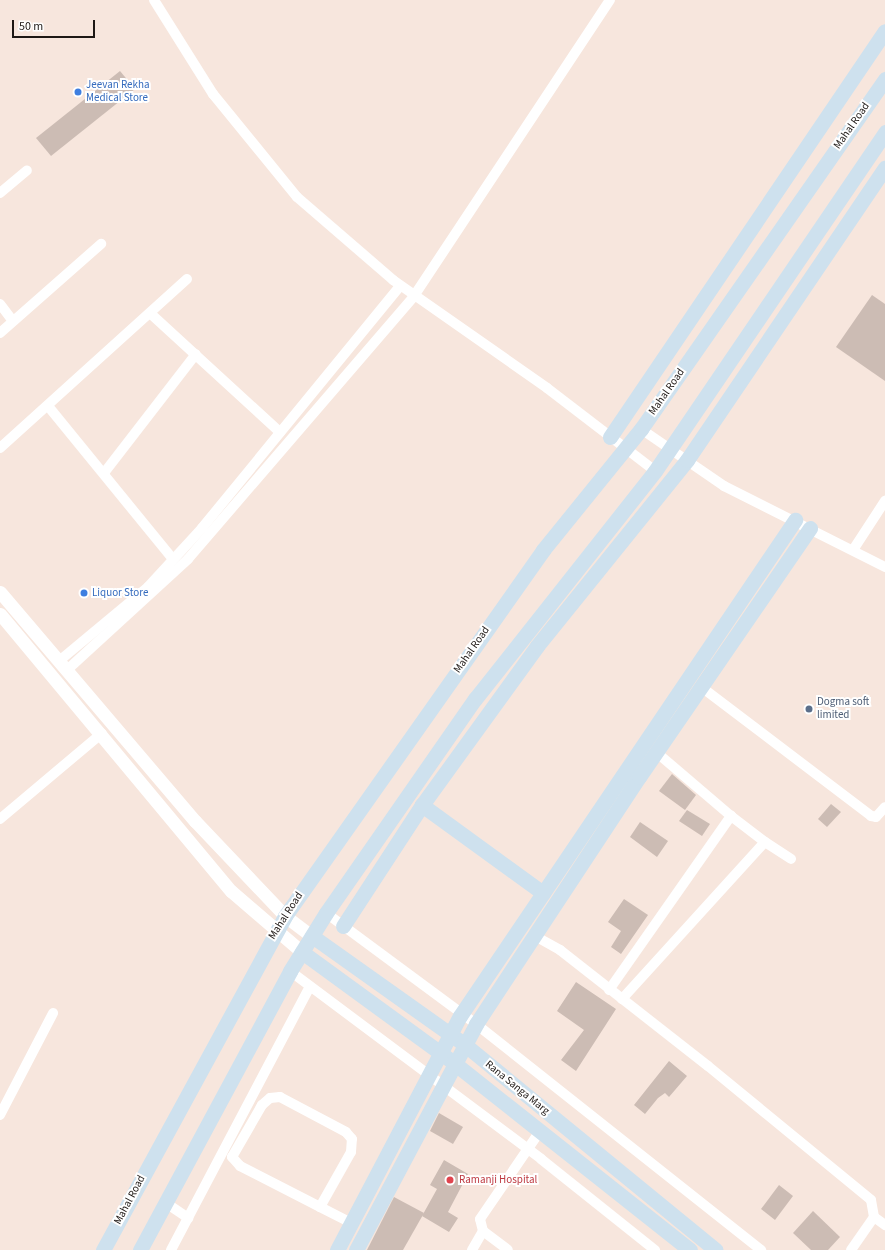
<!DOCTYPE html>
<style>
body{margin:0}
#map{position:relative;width:885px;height:1250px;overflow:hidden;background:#f7e6dd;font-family:"Source Sans 3",sans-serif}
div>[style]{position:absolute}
.building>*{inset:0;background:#ccbcb4}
.minor>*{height:10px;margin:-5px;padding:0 5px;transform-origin:5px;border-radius:5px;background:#fff}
.tertiary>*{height:13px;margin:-6.5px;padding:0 6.5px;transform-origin:6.5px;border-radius:6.5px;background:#fff}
.secondary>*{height:15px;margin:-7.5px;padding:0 7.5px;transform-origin:7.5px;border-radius:7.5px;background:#cee1ee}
.dots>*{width:11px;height:11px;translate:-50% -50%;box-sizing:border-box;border:2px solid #fff;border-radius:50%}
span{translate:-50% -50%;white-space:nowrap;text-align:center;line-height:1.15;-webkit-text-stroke:4px #fff;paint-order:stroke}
.shop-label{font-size:11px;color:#366cbe}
.left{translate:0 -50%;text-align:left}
.street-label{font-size:11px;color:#1e1815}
.service-label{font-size:11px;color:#4e5e75}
.health-label{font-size:11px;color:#be3a42}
.scale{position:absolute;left:12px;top:20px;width:83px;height:18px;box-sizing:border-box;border:2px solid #1e1815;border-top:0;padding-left:5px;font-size:12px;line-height:14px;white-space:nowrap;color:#1e1815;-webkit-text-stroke:3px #fff;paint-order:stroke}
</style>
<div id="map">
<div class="building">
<div style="clip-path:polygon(120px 71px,135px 89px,51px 156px,36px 138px)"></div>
<div style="clip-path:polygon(872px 295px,885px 304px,885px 381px,836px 347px)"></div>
<div style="clip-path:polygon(672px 774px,696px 795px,685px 810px,659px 791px)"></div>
<div style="clip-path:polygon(831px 804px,841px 812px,827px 827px,818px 819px)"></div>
<div style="clip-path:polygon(687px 810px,710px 824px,702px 836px,679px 821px)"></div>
<div style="clip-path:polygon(640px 822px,668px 841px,657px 857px,630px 837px)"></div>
<div style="clip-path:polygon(624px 899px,648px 915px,621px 954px,611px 947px,621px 931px,608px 922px)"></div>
<div style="clip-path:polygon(576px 982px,616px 1009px,576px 1071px,561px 1060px,584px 1030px,557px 1011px)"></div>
<div style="clip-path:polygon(669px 1061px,687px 1076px,669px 1097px,665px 1093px,658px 1098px,645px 1114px,634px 1105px)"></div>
<div style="clip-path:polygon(439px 1113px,463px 1127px,453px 1144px,430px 1131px)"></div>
<div style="clip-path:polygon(444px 1160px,468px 1174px,448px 1212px,458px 1218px,449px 1232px,422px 1216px,437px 1189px,430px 1185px)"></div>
<div style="clip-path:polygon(779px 1185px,793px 1196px,775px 1220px,761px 1209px)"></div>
<div style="clip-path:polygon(394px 1197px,424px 1213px,403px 1250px,367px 1250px)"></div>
<div style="clip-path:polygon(813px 1211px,840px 1237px,828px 1250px,811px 1250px,793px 1233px)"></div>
</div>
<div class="minor">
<div style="left:154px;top:0;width:111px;rotate:57.9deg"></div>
<div style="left:213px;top:94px;width:133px;rotate:50.8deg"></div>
<div style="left:297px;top:197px;width:127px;rotate:40.8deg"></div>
<div style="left:393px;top:280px;width:188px;rotate:35deg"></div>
<div style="left:547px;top:388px;width:136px;rotate:37.5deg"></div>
<div style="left:0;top:193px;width:35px;rotate:-40deg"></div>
<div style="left:0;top:304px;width:21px;rotate:53deg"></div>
<div style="left:151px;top:314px;width:175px;rotate:42.5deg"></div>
<div style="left:0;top:333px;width:135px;rotate:-41.4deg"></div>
<div style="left:48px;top:406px;width:198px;rotate:50.8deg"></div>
<div style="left:641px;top:429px;width:101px;rotate:34.5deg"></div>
<div style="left:724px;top:486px;width:180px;rotate:26.7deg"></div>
<div style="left:0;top:448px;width:252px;rotate:-42.1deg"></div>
<div style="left:104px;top:473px;width:150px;rotate:-52.3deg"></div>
<div style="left:853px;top:550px;width:59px;rotate:-56.9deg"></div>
<div style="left:59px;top:661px;width:116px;rotate:-39.7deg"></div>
<div style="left:148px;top:587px;width:80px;rotate:-47.5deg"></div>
<div style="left:202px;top:528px;width:313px;rotate:-50.7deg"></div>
<div style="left:67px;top:670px;width:164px;rotate:-42.5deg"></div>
<div style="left:188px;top:559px;width:347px;rotate:-49.3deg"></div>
<div style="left:414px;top:296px;width:355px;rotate:-56.5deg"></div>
<div style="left:700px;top:686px;width:215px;rotate:37.2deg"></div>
<div style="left:871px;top:816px;width:5px;rotate:11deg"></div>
<div style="left:876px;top:817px;width:13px;rotate:-48deg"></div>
<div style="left:0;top:819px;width:133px;rotate:-40.1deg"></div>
<div style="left:765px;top:842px;width:31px;rotate:33deg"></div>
<div style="left:326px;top:913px;width:187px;rotate:36.5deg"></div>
<div style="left:476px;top:1024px;width:364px;rotate:38.4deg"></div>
<div style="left:535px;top:936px;width:29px;rotate:29deg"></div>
<div style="left:560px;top:950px;width:188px;rotate:38.1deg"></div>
<div style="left:708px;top:1066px;width:211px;rotate:39.4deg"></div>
<div style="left:871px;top:1200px;width:17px;rotate:80deg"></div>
<div style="left:874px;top:1217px;width:40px;rotate:124.9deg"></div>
<div style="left:290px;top:971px;width:314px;rotate:36.8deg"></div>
<div style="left:541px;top:1159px;width:146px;rotate:38.6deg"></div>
<div style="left:609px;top:990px;width:213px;rotate:-55deg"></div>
<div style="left:731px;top:816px;width:99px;rotate:-139.5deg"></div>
<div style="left:622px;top:999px;width:212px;rotate:-47.7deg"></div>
<div style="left:765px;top:842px;width:43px;rotate:-142.6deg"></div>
<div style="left:0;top:1115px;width:115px;rotate:-62.5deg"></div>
<div style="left:166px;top:1203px;width:27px;rotate:34deg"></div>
<div style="left:320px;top:1207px;width:63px;rotate:-60.6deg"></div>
<div style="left:351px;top:1152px;width:13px;rotate:-86deg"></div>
<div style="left:352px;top:1139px;width:9px;rotate:-131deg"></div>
<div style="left:346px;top:1132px;width:75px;rotate:-152.1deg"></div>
<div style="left:280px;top:1097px;width:10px;rotate:174deg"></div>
<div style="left:270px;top:1098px;width:11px;rotate:139deg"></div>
<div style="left:262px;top:1105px;width:60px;rotate:120deg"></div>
<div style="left:232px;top:1157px;width:12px;rotate:48deg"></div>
<div style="left:240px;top:1166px;width:90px;rotate:27.1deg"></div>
<div style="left:320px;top:1207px;width:35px;rotate:27deg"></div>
<div style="left:874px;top:1217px;width:14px;rotate:36deg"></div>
<div style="left:483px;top:1231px;width:31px;rotate:37deg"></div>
<div style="left:171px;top:1250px;width:298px;rotate:-62.2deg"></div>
<div style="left:472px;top:1250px;width:22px;rotate:-60deg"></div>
<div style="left:483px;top:1231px;width:12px;rotate:-104deg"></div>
<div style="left:480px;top:1219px;width:107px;rotate:-55.7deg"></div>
</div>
<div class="tertiary">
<div style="left:0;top:592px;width:301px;rotate:49.6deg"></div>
<div style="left:195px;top:821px;width:131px;rotate:46.5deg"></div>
<div style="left:285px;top:916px;width:34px;rotate:37deg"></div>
<div style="left:0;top:614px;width:361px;rotate:50.2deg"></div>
<div style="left:231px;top:891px;width:94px;rotate:40.7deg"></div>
</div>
<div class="secondary">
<div style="left:610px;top:437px;width:490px;rotate:-55.9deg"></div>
<div style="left:543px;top:893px;width:150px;rotate:-144deg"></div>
<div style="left:422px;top:805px;width:196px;rotate:-54.1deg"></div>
<div style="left:537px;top:646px;width:239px;rotate:-51.1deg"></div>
<div style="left:687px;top:460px;width:353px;rotate:-55.9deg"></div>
<div style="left:343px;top:926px;width:145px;rotate:-56.9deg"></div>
<div style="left:312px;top:936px;width:186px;rotate:35.4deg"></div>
<div style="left:464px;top:1044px;width:325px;rotate:39.3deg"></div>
<div style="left:302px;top:952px;width:188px;rotate:36.1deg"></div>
<div style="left:454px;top:1063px;width:301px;rotate:38.4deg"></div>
<div style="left:103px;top:1250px;width:380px;rotate:-61.4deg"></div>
<div style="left:285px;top:916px;width:448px;rotate:-54.8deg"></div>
<div style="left:543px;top:550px;width:156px;rotate:-51deg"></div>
<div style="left:641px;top:429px;width:427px;rotate:-55.1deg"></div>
<div style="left:140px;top:1250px;width:317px;rotate:-61.7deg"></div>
<div style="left:290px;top:971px;width:68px;rotate:-58.2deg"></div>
<div style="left:326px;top:913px;width:261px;rotate:-55.2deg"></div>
<div style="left:475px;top:699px;width:290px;rotate:-51.7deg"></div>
<div style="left:655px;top:471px;width:410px;rotate:-55.8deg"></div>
<div style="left:337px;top:1250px;width:264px;rotate:-62.3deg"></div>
<div style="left:460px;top:1016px;width:599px;rotate:-55.96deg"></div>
<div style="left:356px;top:1250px;width:256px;rotate:-62deg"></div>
<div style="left:476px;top:1024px;width:296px;rotate:-56.6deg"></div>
<div style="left:639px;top:777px;width:302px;rotate:-55.5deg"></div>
</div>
<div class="dots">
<div style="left:78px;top:92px;background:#3f7fe0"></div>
<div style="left:84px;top:593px;background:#3f7fe0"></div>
<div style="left:809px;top:709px;background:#5c6f8a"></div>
<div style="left:450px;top:1180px;background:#e0444e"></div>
</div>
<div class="shop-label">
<span class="left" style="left:86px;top:92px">Jeevan Rekha<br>Medical Store</span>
<span class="left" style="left:92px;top:593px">Liquor Store</span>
</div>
<div class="street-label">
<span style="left:852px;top:126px;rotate:-55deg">Mahal Road</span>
<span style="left:667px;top:392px;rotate:-55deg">Mahal Road</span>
<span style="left:472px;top:650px;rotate:-55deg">Mahal Road</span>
<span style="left:286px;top:916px;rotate:-57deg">Mahal Road</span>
<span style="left:517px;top:1088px;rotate:39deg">Rana Sanga Marg</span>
<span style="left:130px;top:1200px;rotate:-62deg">Mahal Road</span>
</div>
<div class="service-label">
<span class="left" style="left:817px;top:709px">Dogma soft<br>limited</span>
</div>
<div class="health-label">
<span class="left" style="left:459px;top:1180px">Ramanji Hospital</span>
</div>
<div class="scale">50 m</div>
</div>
